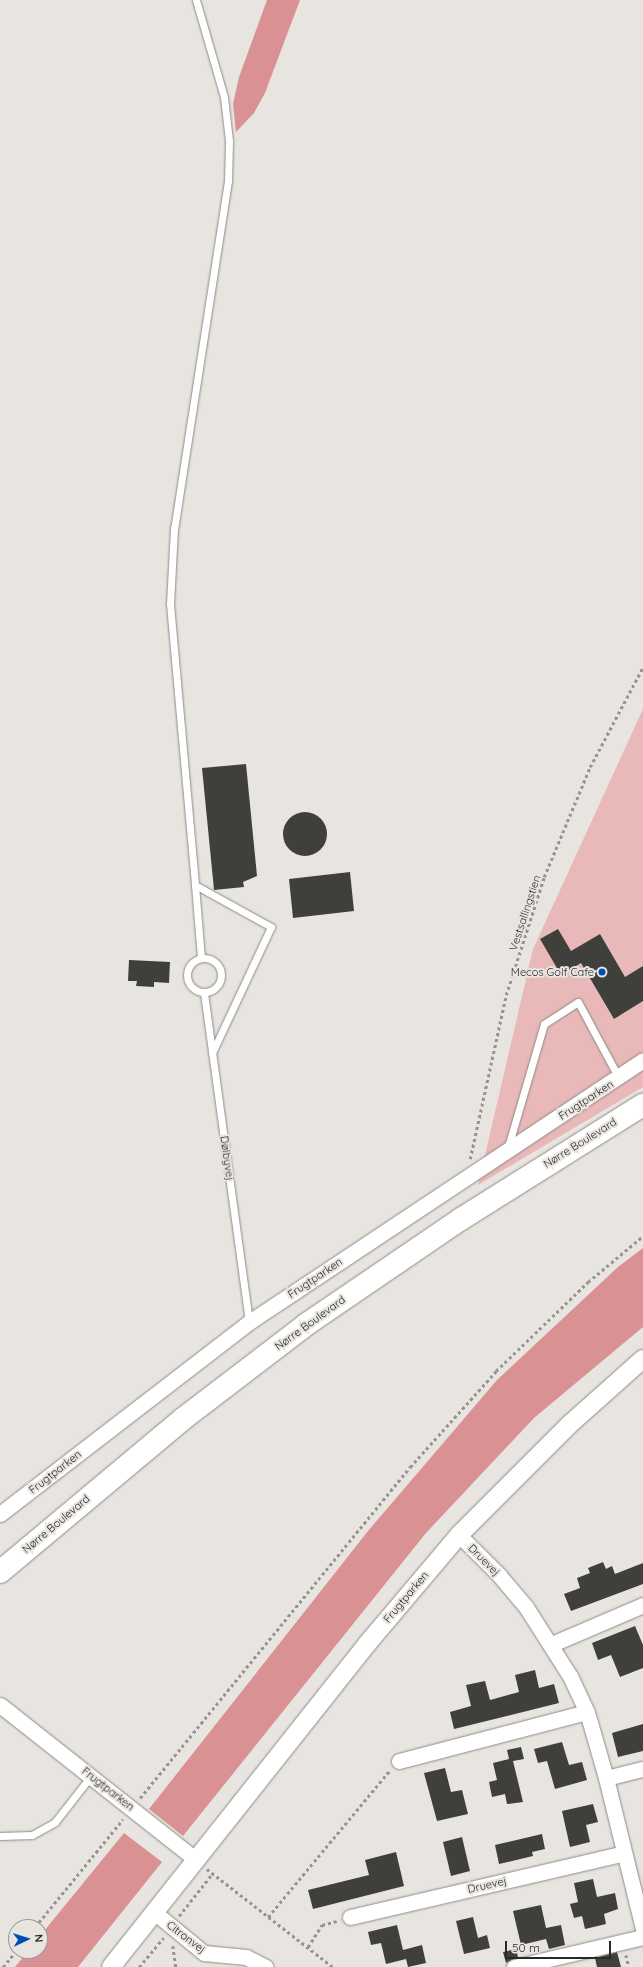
<!DOCTYPE html>
<meta charset="utf-8">
<style>
body{margin:0}
#map{position:relative;width:643px;height:1967px;overflow:hidden;background:#e8e5e0;font-family:Quicksand,sans-serif}
div>[style]{position:absolute}
.green>*{inset:0;background:#e9b9b9}
.forest>*{inset:0;background:#d99193}
.building>*{inset:0;background:#3f403c}
.round{border-radius:50%}
.path>*{height:2.5px;margin-top:-1.25px;transform-origin:0;background:repeating-linear-gradient(90deg,#969490 0 3px,transparent 0 6px)}
.roads{filter:drop-shadow(0 0 1px #8d8b86) drop-shadow(0 0 1px #8d8b86)}
.service>*{height:7px;margin:-3.5px;padding:0 3.5px;transform-origin:3.5px;border-radius:3.5px;background:#fff}
.service>.ring{margin:-3.5px;padding:0;box-sizing:content-box;background:none;border:7px solid #fff;border-radius:50%}
.minor>*{height:15px;margin:-7.5px;padding:0 7.5px;transform-origin:7.5px;border-radius:7.5px;background:#fff}
.tertiary>*{height:18px;margin:-9px;padding:0 9px;transform-origin:9px;border-radius:9px;background:#fff}
.trunk>*{height:22px;margin:-11px;padding:0 11px;transform-origin:11px;border-radius:11px;background:#fff}
.dots>*{width:11px;height:11px;translate:-50% -50%;box-sizing:border-box;border:2px solid #e8e5e0;border-radius:50%}
span{translate:-50% -50%;white-space:nowrap;text-align:center;line-height:1.15;-webkit-text-stroke:4px #e8e5e0;paint-order:stroke}
.street-label{font-size:11px;color:#2a2927}
.poi-label{font-size:11px;color:#2a2927}
.right{translate:-100% -50%;text-align:right}
.north{position:absolute;left:8px;top:1919px;width:40px;height:40px;box-sizing:border-box;background:#e8e5e0;border:1px solid #9c9a96;border-radius:50%;rotate:86deg;font-size:11px;font-weight:700;line-height:16px;text-align:center;color:#2a2927}
.north::after{content:'';display:block;margin:auto;width:14px;height:18px;background:#004db6;clip-path:polygon(50% 0,100% 100%,50% 72%,0 100%)}
.scale{position:absolute;left:505px;top:1941px;width:106px;height:18px;box-sizing:border-box;border:2px solid #2a2927;border-top:0;padding-left:5px;font-size:12px;line-height:14px;white-space:nowrap;color:#2a2927;-webkit-text-stroke:3px #e8e5e0;paint-order:stroke}
</style>
<div id="map">
<div class="green">
<div style="clip-path:polygon(643px 709px,643px 1087px,478px 1185px,533px 949px)"></div>
</div>
<div class="forest">
<div style="clip-path:polygon(267px 0,300px 0,265px 93px,254px 113px,236px 132px,233px 104px,239px 77px)"></div>
<div style="clip-path:polygon(643px 1248px,643px 1327px,534px 1418px,426px 1533px,183px 1836px,149px 1809px,368px 1531px,497px 1380px,618px 1267px)"></div>
<div style="clip-path:polygon(124px 1833px,162px 1862px,78px 1967px,15px 1967px,28px 1951px,40px 1951px,40px 1936px)"></div>
</div>
<div class="building">
<div style="clip-path:polygon(246px 764px,257px 876px,243px 882px,244px 887px,214px 890px,202px 768px)"></div>
<div class="round" style="left:283px;top:812px;width:44px;height:44px"></div>
<div style="clip-path:polygon(350px 872px,354px 911px,293px 918px,289px 879px)"></div>
<div style="clip-path:polygon(558px 929px,571px 951px,600px 934px,625px 977px,643px 966px,643px 1001px,614px 1019px,581px 963px,561px 975px,540px 939px)"></div>
<div style="clip-path:polygon(129px 960px,170px 962px,169px 983px,154px 982px,154px 987px,136px 986px,137px 981px,128px 981px)"></div>
<div style="clip-path:polygon(603px 1562px,606px 1569px,612px 1566px,615px 1574px,643px 1563px,643px 1584px,571px 1611px,564px 1594px,580px 1588px,577px 1578px,590px 1573px,588px 1568px)"></div>
<div style="clip-path:polygon(635px 1626px,643px 1645px,643px 1668px,620px 1677px,611px 1655px,598px 1660px,592px 1643px)"></div>
<div style="clip-path:polygon(535px 1670px,539px 1688px,554px 1684px,559px 1703px,454px 1729px,450px 1712px,471px 1706px,466px 1685px,485px 1681px,490px 1700px,519px 1692px,515px 1675px)"></div>
<div style="clip-path:polygon(643px 1724px,643px 1751px,618px 1757px,612px 1733px)"></div>
<div style="clip-path:polygon(562px 1742px,569px 1765px,582px 1762px,587px 1780px,555px 1789px,547px 1761px,538px 1763px,534px 1749px)"></div>
<div style="clip-path:polygon(521px 1747px,524px 1759px,513px 1761px,523px 1802px,507px 1804px,505px 1794px,492px 1797px,489px 1782px,497px 1780px,493px 1763px,509px 1759px,507px 1750px)"></div>
<div style="clip-path:polygon(445px 1768px,451px 1792px,462px 1790px,468px 1814px,437px 1821px,424px 1773px)"></div>
<div style="clip-path:polygon(593px 1804px,598px 1822px,586px 1825px,590px 1842px,570px 1847px,562px 1811px)"></div>
<div style="clip-path:polygon(542px 1834px,545px 1849px,532px 1852px,533px 1856px,499px 1864px,495px 1845px)"></div>
<div style="clip-path:polygon(462px 1837px,470px 1871px,451px 1876px,443px 1842px)"></div>
<div style="clip-path:polygon(396px 1852px,404px 1886px,313px 1909px,308px 1890px,369px 1875px,365px 1860px)"></div>
<div style="clip-path:polygon(593px 1879px,597px 1897px,615px 1893px,618px 1909px,604px 1914px,606px 1924px,585px 1929px,582px 1916px,574px 1918px,570px 1904px,578px 1902px,574px 1883px)"></div>
<div style="clip-path:polygon(541px 1905px,546px 1928px,561px 1925px,565px 1945px,549px 1949px,546px 1939px,521px 1945px,513px 1911px)"></div>
<div style="clip-path:polygon(473px 1917px,478px 1938px,487px 1935px,490px 1948px,464px 1954px,456px 1921px)"></div>
<div style="clip-path:polygon(397px 1925px,403px 1950px,422px 1945px,426px 1963px,408px 1967px,406px 1959px,386px 1964px,381px 1943px,371px 1945px,368px 1932px)"></div>
<div style="clip-path:polygon(516px 1949px,518px 1957px,506px 1963px,503px 1952px)"></div>
<div style="clip-path:polygon(617px 1952px,621px 1967px,597px 1967px,595px 1958px)"></div>
</div>
<div class="path">
<div style="left:470px;top:1159px;width:168px;rotate:-77.6deg"></div>
<div style="left:506px;top:995px;width:124px;rotate:-72.1deg"></div>
<div style="left:544px;top:877px;width:119px;rotate:-67.3deg"></div>
<div style="left:590px;top:767px;width:113px;rotate:-62.1deg"></div>
<div style="left:140px;top:1798px;width:427px;rotate:-50.8deg"></div>
<div style="left:410px;top:1467px;width:129px;rotate:-48.1deg"></div>
<div style="left:496px;top:1371px;width:128px;rotate:-44.1deg"></div>
<div style="left:588px;top:1282px;width:72px;rotate:-39.9deg"></div>
<div style="left:207px;top:1869px;width:160px;rotate:37.9deg"></div>
<div style="left:179px;top:1916px;width:53px;rotate:-51.8deg"></div>
<div style="left:268px;top:1917px;width:190px;rotate:-50.3deg"></div>
<div style="left:35px;top:1927px;width:139px;rotate:-50.8deg"></div>
<div style="left:173px;top:1946px;width:21px;rotate:82deg"></div>
<div style="left:308px;top:1947px;width:26px;rotate:-58deg"></div>
<div style="left:322px;top:1925px;width:16px;rotate:-15deg"></div>
<div style="left:626px;top:1955px;width:12px;rotate:76deg"></div>
<div style="left:3px;top:1967px;width:21px;rotate:-51deg"></div>
<div style="left:139px;top:1967px;width:38px;rotate:-50deg"></div>
</div>
<div class="roads">
<div class="service">
<div style="left:196px;top:0;width:101px;rotate:73.9deg"></div>
<div style="left:224px;top:97px;width:44px;rotate:83.5deg"></div>
<div style="left:229px;top:141px;width:40px;rotate:91.4deg"></div>
<div style="left:228px;top:181px;width:351px;rotate:98.8deg"></div>
<div style="left:174px;top:528px;width:76px;rotate:93deg"></div>
<div style="left:170px;top:604px;width:282px;rotate:84.9deg"></div>
<div style="left:195px;top:885px;width:87px;rotate:28.9deg"></div>
<div style="left:271px;top:927px;width:139px;rotate:115.1deg"></div>
<div style="left:195px;top:885px;width:73px;rotate:85.3deg"></div>
<div class="ring" style="left:187px;top:958px;width:27px;height:27px"></div>
<div style="left:204px;top:993px;width:332px;rotate:82.2deg"></div>
<div style="left:508px;top:1147px;width:128px;rotate:-73.7deg"></div>
<div style="left:544px;top:1024px;width:40px;rotate:-32.9deg"></div>
<div style="left:578px;top:1002px;width:86px;rotate:61.7deg"></div>
<div style="left:0;top:1836px;width:32px;rotate:-2deg"></div>
<div style="left:32px;top:1835px;width:26px;rotate:-29deg"></div>
<div style="left:55px;top:1822px;width:58px;rotate:-52deg"></div>
</div>
<div class="minor">
<div style="left:0;top:1514px;width:314px;rotate:-37.6deg"></div>
<div style="left:249px;top:1322px;width:473px;rotate:-33.6deg"></div>
<div style="left:459px;top:1535px;width:57px;rotate:45deg"></div>
<div style="left:499px;top:1575px;width:42px;rotate:49.8deg"></div>
<div style="left:526px;top:1607px;width:82px;rotate:57.5deg"></div>
<div style="left:570px;top:1676px;width:40px;rotate:65deg"></div>
<div style="left:587px;top:1712px;width:69px;rotate:73.9deg"></div>
<div style="left:606px;top:1778px;width:155px;rotate:76.2deg"></div>
<div style="left:552px;top:1644px;width:99px;rotate:-23.2deg"></div>
<div style="left:0;top:1705px;width:250px;rotate:38.3deg"></div>
<div style="left:399px;top:1761px;width:194px;rotate:-14.6deg"></div>
<div style="left:606px;top:1778px;width:38px;rotate:-14deg"></div>
<div style="left:154px;top:1912px;width:65px;rotate:39.4deg"></div>
<div style="left:204px;top:1953px;width:42px;rotate:5.4deg"></div>
<div style="left:246px;top:1957px;width:22px;rotate:27deg"></div>
<div style="left:350px;top:1917px;width:281px;rotate:-13.1deg"></div>
<div style="left:514px;top:1967px;width:132px;rotate:-13.1deg"></div>
</div>
<div class="tertiary">
<div style="left:111px;top:1967px;width:412px;rotate:-51.6deg"></div>
<div style="left:367px;top:1644px;width:143px;rotate:-49.8deg"></div>
<div style="left:459px;top:1535px;width:157px;rotate:-45deg"></div>
<div style="left:570px;top:1424px;width:98px;rotate:-41.7deg"></div>
</div>
<div class="trunk">
<div style="left:0;top:1572px;width:240px;rotate:-39.9deg"></div>
<div style="left:184px;top:1418px;width:155px;rotate:-37.4deg"></div>
<div style="left:307px;top:1324px;width:186px;rotate:-34.3deg"></div>
<div style="left:461px;top:1219px;width:215px;rotate:-32.1deg"></div>
</div>
</div>
<div class="dots">
<div style="left:602px;top:972px;background:#004db6"></div>
</div>
<div class="street-label">
<span style="left:525px;top:913px;rotate:-72deg">Vestsallingstien</span>
<span style="left:586px;top:1100px;rotate:-33deg">Frugtparken</span>
<span style="left:580px;top:1143px;rotate:-32deg">Nørre Boulevard</span>
<span style="left:227px;top:1158px;rotate:82deg">Dølbyvej</span>
<span style="left:315px;top:1278px;rotate:-34deg">Frugtparken</span>
<span style="left:310px;top:1323px;rotate:-36deg">Nørre Boulevard</span>
<span style="left:55px;top:1472px;rotate:-38deg">Frugtparken</span>
<span style="left:56px;top:1524px;rotate:-40deg">Nørre Boulevard</span>
<span style="left:484px;top:1560px;rotate:45deg">Druevej</span>
<span style="left:406px;top:1597px;rotate:-50deg">Frugtparken</span>
<span style="left:108px;top:1789px;rotate:38deg">Frugtparken</span>
<span style="left:487px;top:1885px;rotate:-13deg">Druevej</span>
<span style="left:186px;top:1937px;rotate:37deg">Citronvej</span>
</div>
<div class="poi-label">
<span class="right" style="left:594px;top:972px">Mecos Golf Cafe</span>
</div>
<div class="north">N</div>
<div class="scale">50 m</div>
</div>
